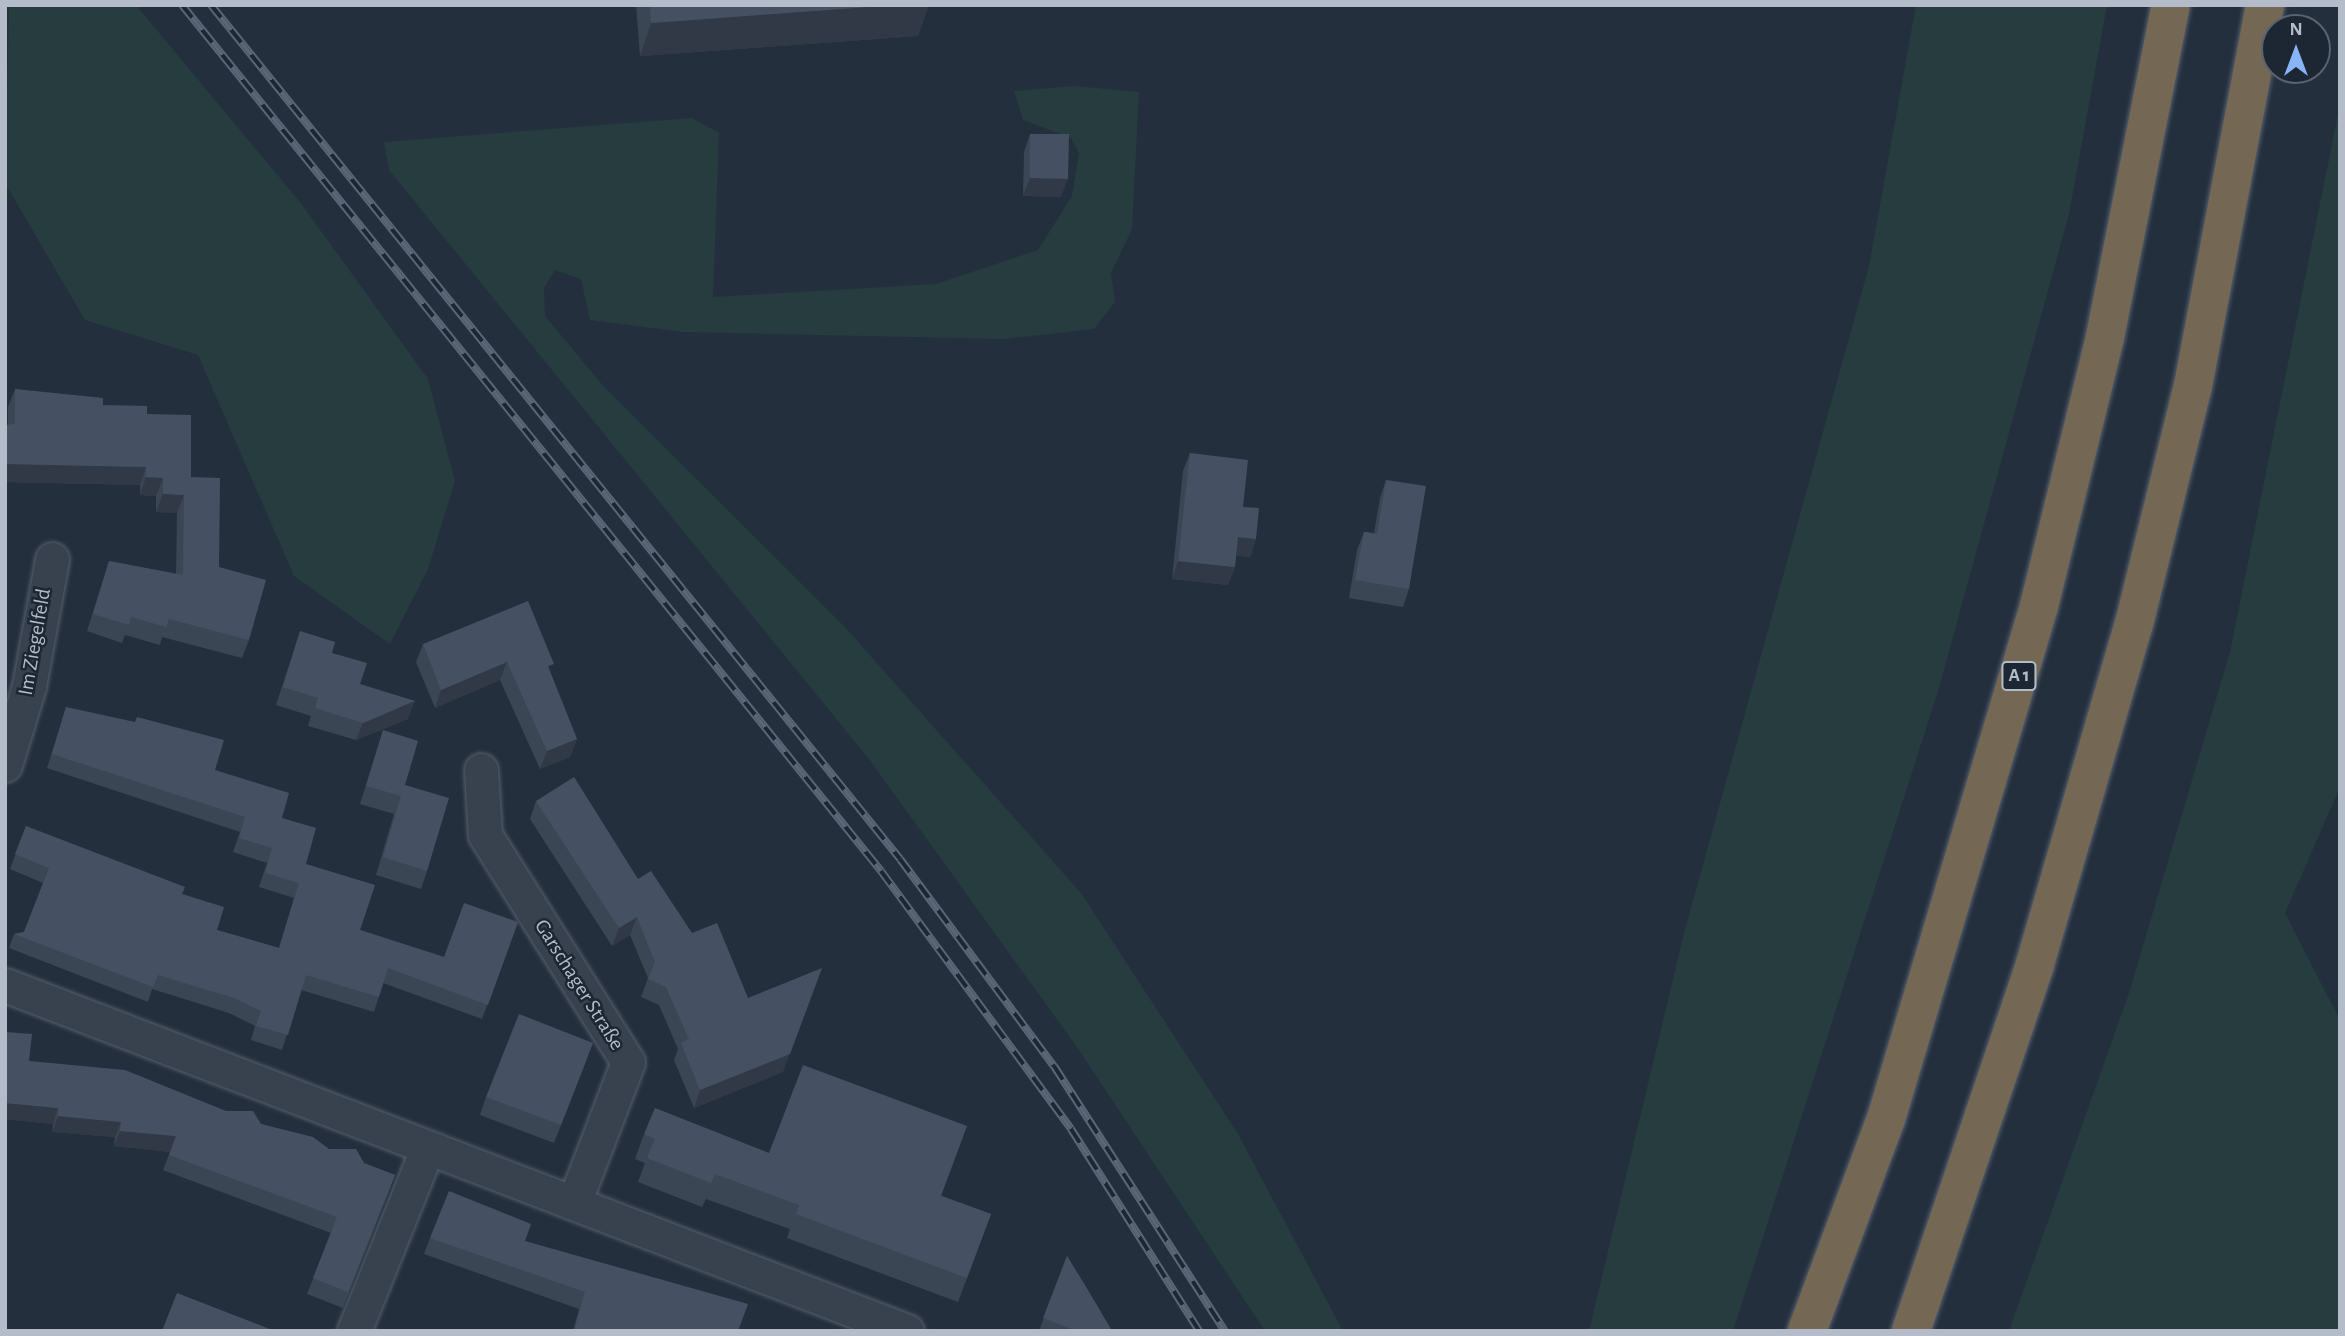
<!DOCTYPE html>
<meta charset="utf-8">
<style>
body{margin:0}
#map{position:relative;width:2345px;height:1336px;overflow:hidden;background:#242f3e;font-family:"Alegreya Sans",sans-serif}
div>[style]{position:absolute}
.green>*{inset:0;background:#263c3f}
.roads{filter:drop-shadow(0 0 2px #565f6c) drop-shadow(0 0 2px #565f6c)}
.minor>*{height:33px;margin:-16.5px;padding:0 16.5px;transform-origin:16.5px;border-radius:16.5px;background:#38414e}
.motorway>*{height:38px;margin:-19px;padding:0 19px;transform-origin:19px;border-radius:19px;background:#746855}
.rail>*{height:8px;margin-top:-4px;transform-origin:0;background:repeating-linear-gradient(90deg,#1d2633 0 16px,#5a6575 0 32px);box-sizing:border-box;border-block:2px solid #5a6575}
.wall>*{inset:0;background:#3b4654}
.shaded-wall>*{inset:0;background:#303945}
.building>*{inset:0;background:#455162}
span{translate:-50% -50%;white-space:nowrap;text-align:center;line-height:1.15;-webkit-text-stroke:5px #1d2633;paint-order:stroke}
.shield-label span{padding:2px 5px;background:#1d2633;border:2px solid;border-radius:5px;-webkit-text-stroke-width:0}
.shield-label{font-size:19px;color:#b4bcc9;font-weight:700}
.street-label{font-size:21px;color:#b4bcc9}
.frame{position:absolute;inset:0;border:7px solid #b4bcc9;pointer-events:none}
.north{position:absolute;left:2261px;top:14px;width:70px;height:70px;box-sizing:border-box;background:#1d2633;border:2px solid #59626f;border-radius:50%;rotate:0deg;font-size:19px;font-weight:700;line-height:28px;text-align:center;color:#b4bcc9}
.north::after{content:'';display:block;margin:auto;width:24px;height:32px;background:#8ab4f8;clip-path:polygon(50% 0,100% 100%,50% 72%,0 100%)}
</style>
<div id="map">
<div class="green">
<div style="clip-path:polygon(9px 5px,136px 5px,300px 202px,428px 379px,455px 481px,428px 569px,390px 644px,294px 576px,198px 355px,85px 320px,5px 183px)"></div>
<div style="clip-path:polygon(1916px 5px,2107px 5px,2069px 214px,1939px 688px,1733px 1331px,1589px 1331px,1684px 933px,1869px 266px)"></div>
<div style="clip-path:polygon(1075px 86px,1139px 92px,1132px 229px,1111px 273px,1115px 302px,1094px 329px,1005px 339px,684px 332px,590px 320px,581px 279px,555px 270px,544px 288px,545px 316px,605px 388px,843px 625px,1081px 893px,1238px 1134px,1343px 1331px,1265px 1331px,1079px 1050px,869px 759px,389px 170px,384px 142px,692px 118px,719px 133px,713px 297px,936px 284px,1038px 250px,1072px 196px,1079px 153px,1071px 138px,1023px 120px,1014px 91px)"></div>
<div style="clip-path:polygon(2340px 104px,2340px 787px,2285px 913px,2340px 1020px,2340px 1331px,2009px 1331px,2129px 993px,2230px 652px)"></div>
</div>
<div class="roads">
<div class="minor">
<div style="left:5px;top:765px;width:83px;rotate:-73.1deg"></div>
<div style="left:29px;top:686px;width:129px;rotate:-79.7deg"></div>
<div style="left:481px;top:770px;width:65px;rotate:86.5deg"></div>
<div style="left:485px;top:835px;width:268px;rotate:57.8deg"></div>
<div style="left:628px;top:1062px;width:151px;rotate:111deg"></div>
<div style="left:5px;top:985px;width:966px;rotate:20.99deg"></div>
<div style="left:354px;top:1331px;width:196px;rotate:-68.1deg"></div>
</div>
<div class="motorway">
<div style="left:1807px;top:1331px;width:226px;rotate:-69.6deg"></div>
<div style="left:1886px;top:1119px;width:535px;rotate:-73.39deg"></div>
<div style="left:2039px;top:606px;width:277px;rotate:-76.2deg"></div>
<div style="left:2105px;top:337px;width:338px;rotate:-78.8deg"></div>
<div style="left:1911px;top:1331px;width:387px;rotate:-71.3deg"></div>
<div style="left:2035px;top:964px;width:354px;rotate:-73.8deg"></div>
<div style="left:2134px;top:624px;width:245px;rotate:-76.1deg"></div>
<div style="left:2193px;top:386px;width:388px;rotate:-79.3deg"></div>
</div>
</div>
<div class="rail">
<div style="left:182px;top:5px;width:1113px;rotate:51.09deg"></div>
<div style="left:881px;top:871px;width:320px;rotate:53.6deg"></div>
<div style="left:1071px;top:1129px;width:239px;rotate:57.6deg"></div>
<div style="left:211px;top:5px;width:1097px;rotate:51.1deg"></div>
<div style="left:900px;top:859px;width:258px;rotate:53.4deg"></div>
<div style="left:1054px;top:1066px;width:315px;rotate:57.2deg"></div>
</div>
<div class="wall">
<div style="clip-path:polygon(636px 5px,952px 5px,928px 7px,918px 36px,640px 56px)"></div>
<div style="clip-path:polygon(1030px 134px,1061px 197px,1023px 196px,1024px 152px)"></div>
<div style="clip-path:polygon(15px 389px,147px 414px,191px 477px,219px 567px,249px 640px,242px 658px,162px 637px,160px 645px,125px 635px,122px 643px,87px 631px,109px 561px,176px 574px,177px 513px,156px 512px,156px 496px,140px 495px,140px 485px,5px 482px,5px 425px,8px 425px,8px 407px)"></div>
<div style="clip-path:polygon(1190px 453px,1256px 539px,1250px 557px,1236px 555px,1235px 567px,1228px 585px,1172px 579px,1183px 471px)"></div>
<div style="clip-path:polygon(1386px 480px,1409px 589px,1403px 607px,1349px 598px,1357px 550px,1364px 532px,1374px 533px,1380px 498px)"></div>
<div style="clip-path:polygon(300px 631px,332px 653px,360px 684px,408px 719px,356px 740px,308px 726px,311px 716px,276px 705px)"></div>
<div style="clip-path:polygon(423px 644px,550px 673px,577px 739px,570px 757px,540px 769px,500px 680px,435px 708px,416px 662px)"></div>
<div style="clip-path:polygon(66px 707px,215px 770px,282px 818px,306px 864px,360px 930px,444px 957px,518px 922px,482px 1019px,383px 983px,374px 1012px,301px 990px,282px 1050px,251px 1040px,255px 1026px,229px 1013px,152px 989px,148px 1002px,9px 948px,14px 934px,24px 932px,43px 883px,10px 869px,26px 826px,182px 894px,217px 930px,279px 948px,294px 898px,259px 887px,267px 863px,233px 852px,240px 832px,47px 768px)"></div>
<div style="clip-path:polygon(383px 730px,405px 785px,427px 871px,421px 889px,376px 875px,394px 814px,360px 804px)"></div>
<div style="clip-path:polygon(536px 801px,638px 879px,692px 933px,748px 998px,783px 1072px,694px 1108px,674px 1060px,678px 1049px,659px 1005px,641px 997px,648px 978px,630px 935px,612px 946px,530px 819px)"></div>
<div style="clip-path:polygon(5px 1032px,29px 1061px,261px 1124px,395px 1175px,343px 1308px,307px 1294px,331px 1233px,163px 1170px,170px 1152px,114px 1146px,115px 1137px,52px 1132px,53px 1124px,5px 1119px)"></div>
<div style="clip-path:polygon(586px 1061px,554px 1143px,480px 1115px,486px 1097px)"></div>
<div style="clip-path:polygon(644px 1134px,942px 1196px,991px 1214px,958px 1302px,787px 1238px,790px 1229px,706px 1199px,702px 1207px,638px 1182px,645px 1163px,635px 1159px)"></div>
<div style="clip-path:polygon(430px 1238px,525px 1241px,738px 1331px,573px 1331px,579px 1309px,424px 1254px)"></div>
<div style="clip-path:polygon(1067px 1256px,1112px 1331px,1039px 1331px)"></div>
</div>
<div class="shaded-wall">
<div style="clip-path:polygon(895px 5px,952px 5px,928px 7px,918px 36px,640px 56px,651px 23px)"></div>
<div style="clip-path:polygon(1030px 178px,1068px 179px,1061px 197px,1023px 196px)"></div>
<div style="clip-path:polygon(5px 464px,146px 467px,140px 485px,5px 482px)"></div>
<div style="clip-path:polygon(146px 477px,163px 478px,156px 496px,140px 495px)"></div>
<div style="clip-path:polygon(163px 494px,184px 495px,177px 513px,156px 512px)"></div>
<div style="clip-path:polygon(1238px 537px,1256px 539px,1250px 557px,1232px 555px)"></div>
<div style="clip-path:polygon(1178px 561px,1235px 567px,1228px 585px,1172px 579px)"></div>
<div style="clip-path:polygon(507px 662px,500px 680px,435px 708px,441px 690px)"></div>
<div style="clip-path:polygon(415px 701px,408px 719px,356px 740px,363px 723px)"></div>
<div style="clip-path:polygon(577px 739px,570px 757px,540px 769px,547px 751px)"></div>
<div style="clip-path:polygon(637px 917px,630px 935px,612px 946px,619px 928px)"></div>
<div style="clip-path:polygon(822px 968px,783px 1072px,694px 1108px,700px 1090px)"></div>
<div style="clip-path:polygon(5px 1103px,58px 1108px,53px 1124px,5px 1119px)"></div>
<div style="clip-path:polygon(58px 1116px,121px 1122px,115px 1137px,52px 1132px)"></div>
<div style="clip-path:polygon(120px 1131px,176px 1136px,171px 1152px,114px 1146px)"></div>
</div>
<div class="building">
<div style="clip-path:polygon(650px 5px,895px 5px,651px 23px)"></div>
<div style="clip-path:polygon(1030px 134px,1069px 134px,1068px 179px,1030px 178px)"></div>
<div style="clip-path:polygon(15px 389px,103px 398px,103px 405px,147px 406px,147px 414px,191px 415px,191px 477px,220px 478px,219px 567px,266px 580px,249px 640px,169px 619px,166px 627px,131px 617px,129px 625px,93px 614px,109px 561px,183px 575px,184px 495px,163px 494px,163px 478px,146px 477px,146px 467px,5px 464px,5px 425px,15px 424px)"></div>
<div style="clip-path:polygon(1190px 453px,1248px 460px,1243px 507px,1259px 508px,1256px 539px,1238px 537px,1235px 567px,1178px 561px)"></div>
<div style="clip-path:polygon(1386px 480px,1426px 486px,1409px 589px,1355px 580px,1364px 532px,1377px 534px)"></div>
<div style="clip-path:polygon(528px 601px,554px 664px,548px 666px,577px 739px,547px 751px,507px 662px,441px 690px,423px 644px)"></div>
<div style="clip-path:polygon(300px 631px,335px 642px,332px 653px,367px 663px,360px 684px,415px 701px,363px 723px,315px 708px,318px 698px,283px 687px)"></div>
<div style="clip-path:polygon(66px 707px,135px 722px,137px 717px,224px 740px,215px 770px,289px 793px,282px 818px,316px 828px,306px 864px,375px 885px,360px 930px,444px 957px,464px 903px,518px 922px,488px 1005px,388px 968px,379px 997px,306px 975px,288px 1035px,256px 1026px,261px 1011px,234px 998px,158px 975px,153px 987px,14px 934px,24px 932px,49px 868px,15px 854px,26px 826px,185px 887px,182px 894px,224px 907px,217px 930px,279px 948px,299px 883px,265px 873px,272px 848px,239px 838px,245px 817px,52px 754px)"></div>
<div style="clip-path:polygon(383px 730px,418px 741px,405px 785px,449px 798px,427px 871px,383px 857px,401px 796px,366px 786px)"></div>
<div style="clip-path:polygon(574px 777px,638px 879px,651px 871px,692px 933px,717px 923px,748px 998px,822px 968px,790px 1054px,700px 1090px,681px 1043px,689px 1039px,666px 987px,648px 979px,655px 962px,637px 917px,619px 928px,536px 801px)"></div>
<div style="clip-path:polygon(519px 1014px,593px 1043px,561px 1125px,486px 1097px)"></div>
<div style="clip-path:polygon(5px 1032px,32px 1034px,29px 1061px,125px 1070px,226px 1111px,253px 1111px,261px 1124px,313px 1137px,329px 1149px,356px 1149px,364px 1163px,395px 1175px,348px 1292px,313px 1278px,337px 1217px,169px 1155px,176px 1136px,120px 1131px,121px 1122px,58px 1116px,58px 1108px,5px 1103px)"></div>
<div style="clip-path:polygon(803px 1065px,967px 1126px,941px 1196px,991px 1214px,967px 1278px,796px 1214px,799px 1205px,715px 1174px,711px 1183px,647px 1158px,655px 1139px,644px 1134px,655px 1108px,769px 1153px)"></div>
<div style="clip-path:polygon(449px 1191px,531px 1224px,525px 1241px,748px 1304px,738px 1331px,574px 1331px,585px 1292px,430px 1238px)"></div>
<div style="clip-path:polygon(1067px 1256px,1085px 1285px,1112px 1331px,1077px 1331px,1043px 1318px)"></div>
<div style="clip-path:polygon(177px 1293px,275px 1331px,162px 1331px)"></div>
</div>
<div class="shield-label">
<span style="left:2019px;top:676px">A 1</span>
</div>
<div class="street-label">
<span style="left:35px;top:642px;rotate:-80deg">Im Ziegelfeld</span>
<span style="left:579px;top:985px;rotate:58deg">Garschager Straße</span>
</div>
<div class="frame"></div>
<div class="north">N</div>
</div>
